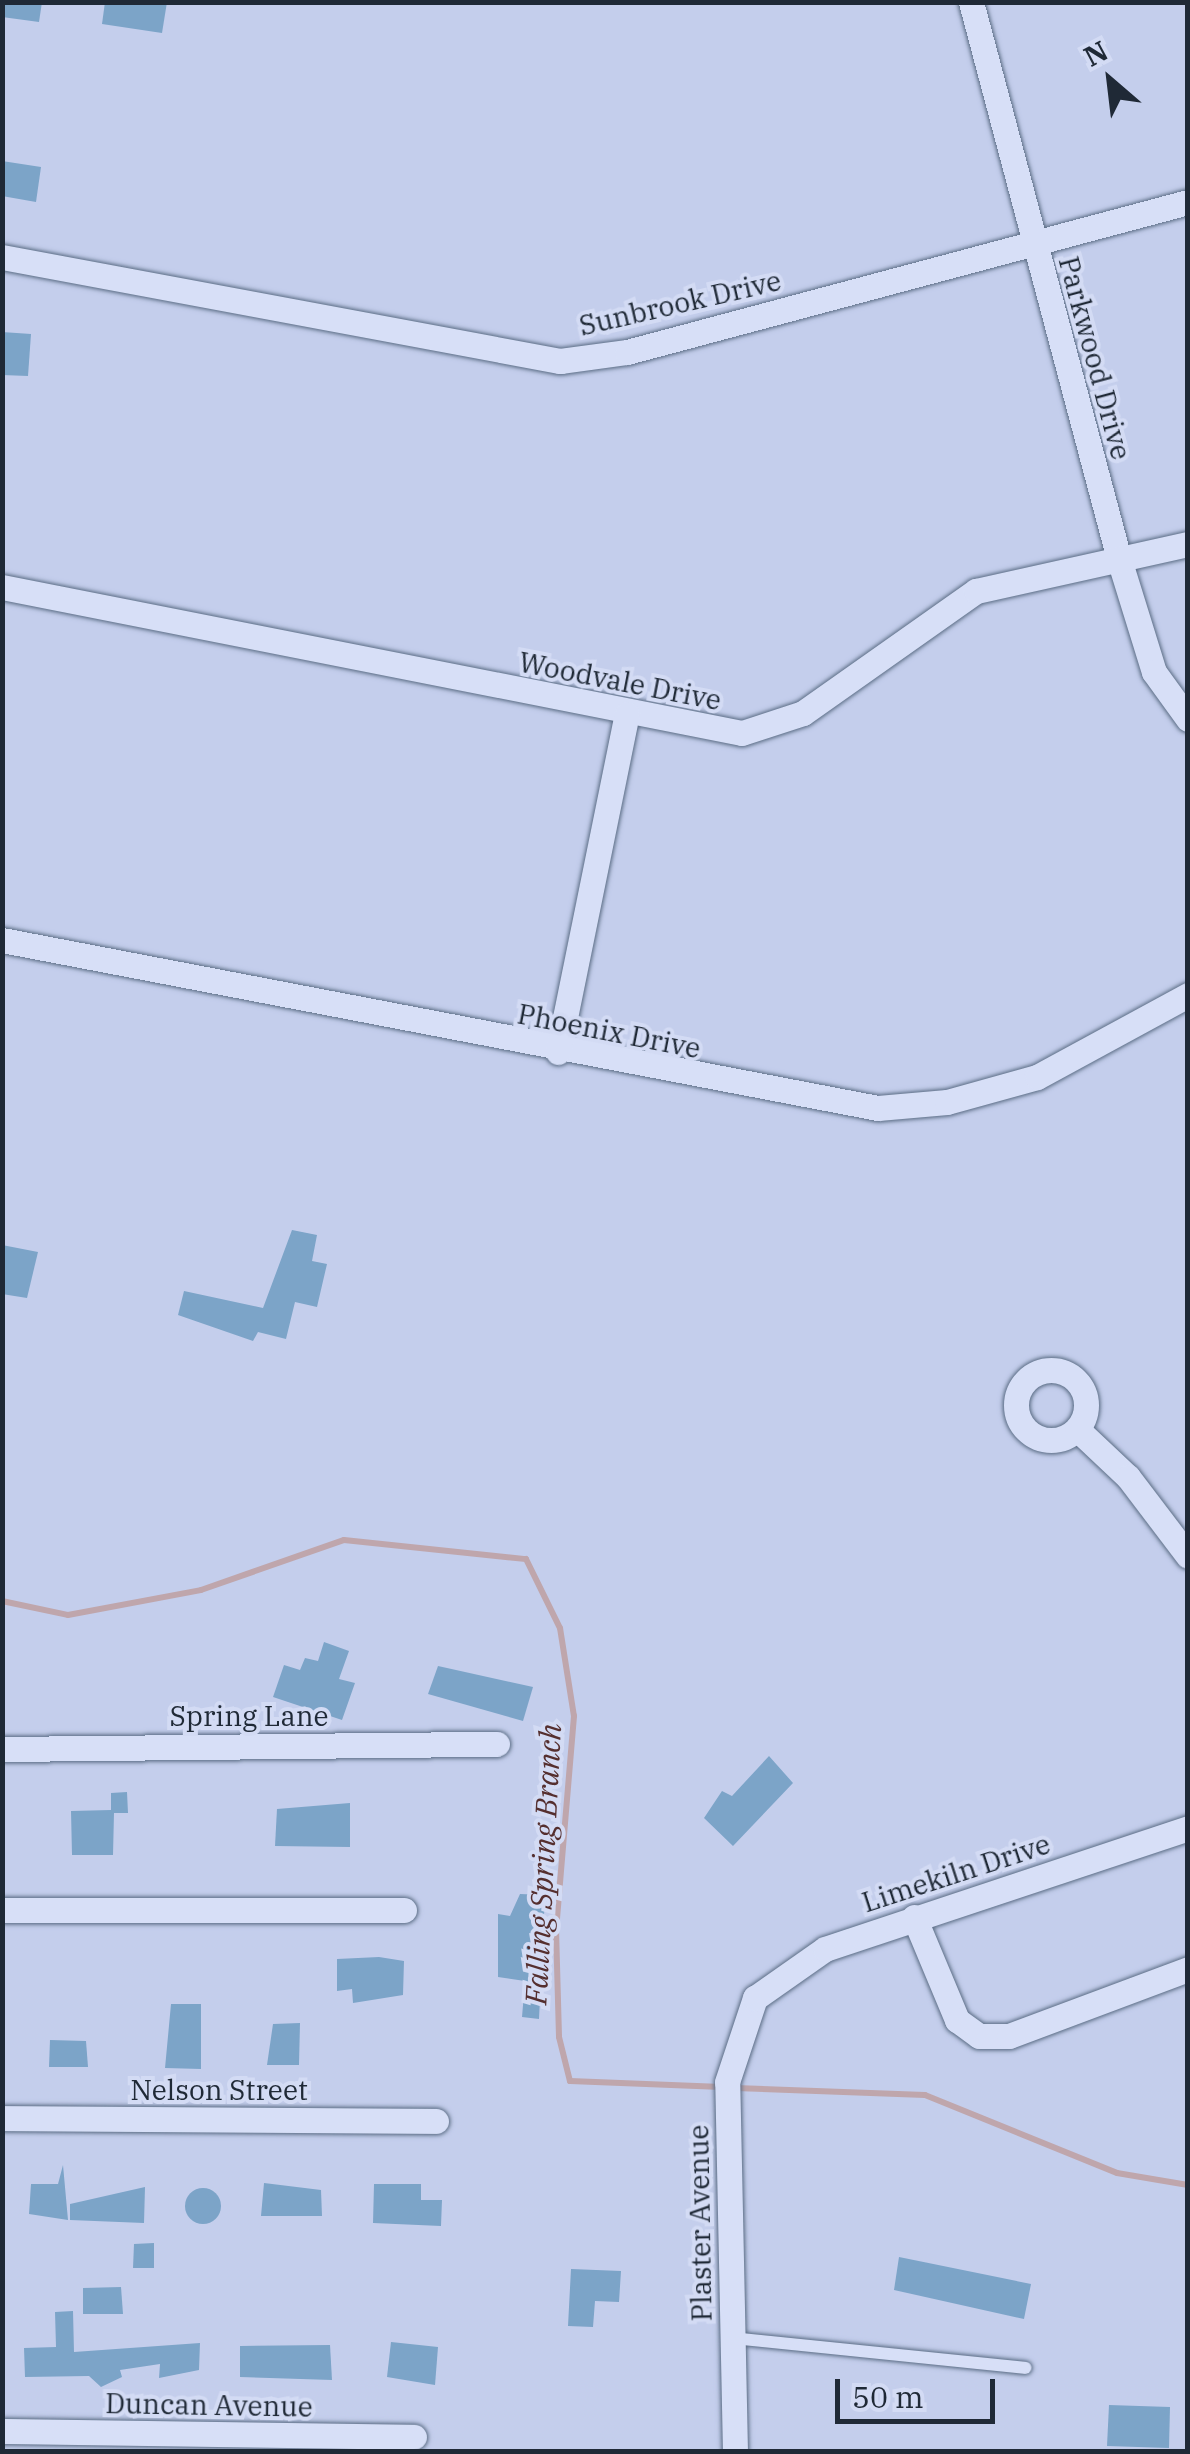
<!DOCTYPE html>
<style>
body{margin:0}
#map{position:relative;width:1190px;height:2454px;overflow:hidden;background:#c4ceec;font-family:"IBM Plex Serif",serif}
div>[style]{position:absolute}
.stream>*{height:6px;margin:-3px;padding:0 3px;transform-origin:3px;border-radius:3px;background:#bfa6ac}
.building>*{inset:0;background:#7ca4c8}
.round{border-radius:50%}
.roads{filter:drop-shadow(0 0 2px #5b6d85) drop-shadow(0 0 2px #5b6d85)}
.lane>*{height:12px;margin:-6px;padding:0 6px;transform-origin:6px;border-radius:6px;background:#d7dff7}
.street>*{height:25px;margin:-12.5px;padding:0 12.5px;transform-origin:12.5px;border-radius:12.5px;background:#d7dff7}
.street>.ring{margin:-12.5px;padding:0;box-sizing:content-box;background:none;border:25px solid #d7dff7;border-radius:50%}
span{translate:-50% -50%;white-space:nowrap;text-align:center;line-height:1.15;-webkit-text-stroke:8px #d3dbf4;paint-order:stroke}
.street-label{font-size:28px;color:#1f2936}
.water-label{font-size:30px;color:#552f2f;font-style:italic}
.frame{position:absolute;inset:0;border:5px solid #1f2936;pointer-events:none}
.north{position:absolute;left:1060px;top:30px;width:100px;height:100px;-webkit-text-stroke:8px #d3dbf4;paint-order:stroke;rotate:332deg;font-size:28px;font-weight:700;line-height:40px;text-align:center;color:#1f2936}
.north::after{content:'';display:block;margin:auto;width:35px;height:45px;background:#1f2936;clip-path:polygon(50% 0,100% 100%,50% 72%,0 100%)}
.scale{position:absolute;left:835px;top:2379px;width:160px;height:45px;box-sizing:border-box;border:5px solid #1f2936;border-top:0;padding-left:12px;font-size:30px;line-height:35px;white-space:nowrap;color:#1f2936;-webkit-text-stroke:8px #d3dbf4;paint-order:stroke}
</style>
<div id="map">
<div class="stream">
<div style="left:2px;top:1601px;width:67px;rotate:12deg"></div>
<div style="left:68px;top:1615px;width:135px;rotate:-10.6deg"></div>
<div style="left:201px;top:1590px;width:151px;rotate:-19.3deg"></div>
<div style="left:344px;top:1540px;width:183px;rotate:6deg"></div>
<div style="left:526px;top:1559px;width:77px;rotate:63.8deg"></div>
<div style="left:560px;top:1628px;width:89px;rotate:81deg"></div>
<div style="left:574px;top:1716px;width:214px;rotate:94.8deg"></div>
<div style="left:556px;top:1929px;width:108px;rotate:88.4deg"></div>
<div style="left:559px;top:2037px;width:45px;rotate:76deg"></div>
<div style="left:570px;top:2081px;width:152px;rotate:2.3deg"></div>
<div style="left:735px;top:2088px;width:190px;rotate:2.1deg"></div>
<div style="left:925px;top:2095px;width:207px;rotate:22.1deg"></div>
<div style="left:1117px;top:2173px;width:72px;rotate:9.6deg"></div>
</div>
<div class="building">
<div style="clip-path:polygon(2px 2px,42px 2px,39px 22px,2px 17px)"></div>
<div style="clip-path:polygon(105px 2px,167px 2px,162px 33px,102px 24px)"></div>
<div style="clip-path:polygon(2px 161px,41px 167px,36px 202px,2px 196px)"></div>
<div style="clip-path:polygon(2px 332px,31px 334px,28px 376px,2px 375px)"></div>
<div style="clip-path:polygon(292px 1230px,317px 1235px,312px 1261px,327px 1264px,317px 1307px,295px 1302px,286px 1339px,258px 1332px,253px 1341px,178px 1315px,184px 1291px,263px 1308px)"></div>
<div style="clip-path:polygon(2px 1245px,38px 1252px,27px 1298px,2px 1294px)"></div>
<div style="clip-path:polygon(324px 1642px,349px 1651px,339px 1679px,355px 1683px,342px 1720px,273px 1697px,284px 1665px,300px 1670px,305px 1658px,318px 1661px)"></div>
<div style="clip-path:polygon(438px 1666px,533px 1687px,523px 1721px,428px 1694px)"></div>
<div style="clip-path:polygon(769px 1756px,793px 1783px,733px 1846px,704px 1818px,722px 1791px,732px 1796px)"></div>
<div style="clip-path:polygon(127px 1792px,128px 1813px,114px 1813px,113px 1855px,72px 1855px,71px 1811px,111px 1810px,111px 1793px)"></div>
<div style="clip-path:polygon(350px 1803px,350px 1847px,275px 1846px,277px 1809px)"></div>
<div style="clip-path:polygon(520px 1894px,545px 1895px,539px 2019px,522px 2017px,525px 1981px,498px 1977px,498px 1914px,510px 1916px)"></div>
<div style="clip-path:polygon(379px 1957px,404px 1961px,403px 1995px,353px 2003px,352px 1989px,337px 1991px,337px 1959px)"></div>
<div style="clip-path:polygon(171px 2004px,201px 2004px,201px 2069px,165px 2068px)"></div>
<div style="clip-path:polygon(300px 2023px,299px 2065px,267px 2065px,273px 2024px)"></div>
<div style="clip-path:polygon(50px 2040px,86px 2041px,88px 2067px,49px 2067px)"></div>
<div style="clip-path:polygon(63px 2165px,68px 2220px,29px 2214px,31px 2184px,58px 2184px)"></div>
<div style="clip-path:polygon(264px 2183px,321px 2190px,322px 2216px,261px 2216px)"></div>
<div style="clip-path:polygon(374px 2184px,421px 2184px,421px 2200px,442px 2200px,441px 2226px,373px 2223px)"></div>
<div style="clip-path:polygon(145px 2187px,144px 2223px,70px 2220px,70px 2204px)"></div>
<div class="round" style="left:185px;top:2188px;width:36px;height:36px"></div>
<div style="clip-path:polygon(154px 2243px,154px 2268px,133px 2268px,134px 2244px)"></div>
<div style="clip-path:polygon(899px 2257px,1031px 2284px,1024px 2319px,894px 2290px)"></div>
<div style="clip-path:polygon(571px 2269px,621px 2271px,619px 2302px,595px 2301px,593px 2327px,568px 2326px)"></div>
<div style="clip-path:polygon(121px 2287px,123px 2314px,83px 2314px,83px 2288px)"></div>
<div style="clip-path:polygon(73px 2311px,74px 2352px,200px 2343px,199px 2370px,159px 2378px,160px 2364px,120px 2370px,122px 2377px,101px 2387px,89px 2376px,25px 2377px,24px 2348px,56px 2347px,55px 2312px)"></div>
<div style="clip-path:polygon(391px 2342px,438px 2347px,435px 2385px,387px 2377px)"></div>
<div style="clip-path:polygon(330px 2345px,332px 2380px,240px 2377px,240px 2346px)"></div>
<div style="clip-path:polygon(1109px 2405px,1170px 2407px,1169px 2448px,1107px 2446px)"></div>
</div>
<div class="roads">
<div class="lane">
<div style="left:732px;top:2338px;width:295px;rotate:5.8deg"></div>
</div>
<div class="street">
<div style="left:971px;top:2px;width:576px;rotate:75.12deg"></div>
<div style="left:1119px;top:559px;width:118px;rotate:72.8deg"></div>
<div style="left:1154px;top:672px;width:58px;rotate:54.1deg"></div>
<div style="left:2px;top:257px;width:568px;rotate:10.56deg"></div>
<div style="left:560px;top:361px;width:68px;rotate:-7.7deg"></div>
<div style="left:627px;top:352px;width:581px;rotate:-14.97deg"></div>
<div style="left:2px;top:587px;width:754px;rotate:11.16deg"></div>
<div style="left:742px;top:733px;width:64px;rotate:-18.2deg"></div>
<div style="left:803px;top:713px;width:212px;rotate:-35.2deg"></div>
<div style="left:976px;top:591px;width:217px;rotate:-12.5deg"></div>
<div style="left:2px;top:940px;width:892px;rotate:10.86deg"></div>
<div style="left:878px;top:1108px;width:69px;rotate:-5deg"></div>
<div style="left:947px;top:1102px;width:93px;rotate:-15.5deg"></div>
<div style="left:1037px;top:1077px;width:172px;rotate:-28.5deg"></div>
<div style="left:558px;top:1052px;width:345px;rotate:-78.5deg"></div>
<div class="ring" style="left:1016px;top:1370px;width:45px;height:45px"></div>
<div style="left:1077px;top:1429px;width:70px;rotate:43.3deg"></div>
<div style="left:1128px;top:1477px;width:99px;rotate:52.8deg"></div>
<div style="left:2px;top:1749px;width:495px;rotate:-0.6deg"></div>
<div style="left:2px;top:1910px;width:402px"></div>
<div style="left:914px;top:1917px;width:112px;rotate:67.3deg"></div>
<div style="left:957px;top:2020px;width:27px;rotate:36deg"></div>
<div style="left:979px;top:2036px;width:30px"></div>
<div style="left:1009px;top:2036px;width:191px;rotate:-20.5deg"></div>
<div style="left:2px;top:2118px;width:434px;rotate:0.4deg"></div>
<div style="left:2px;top:2431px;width:412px;rotate:0.8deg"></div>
<div style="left:735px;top:2452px;width:370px;rotate:-91.2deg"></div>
<div style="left:727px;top:2082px;width:89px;rotate:-71.6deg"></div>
<div style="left:755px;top:1998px;width:85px;rotate:-35deg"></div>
<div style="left:825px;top:1949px;width:383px;rotate:-18.4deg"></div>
</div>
</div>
<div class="street-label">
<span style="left:680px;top:303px;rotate:-13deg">Sunbrook Drive</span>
<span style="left:1095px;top:358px;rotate:75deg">Parkwood Drive</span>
<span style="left:620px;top:681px;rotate:11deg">Woodvale Drive</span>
<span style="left:609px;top:1031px;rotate:11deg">Phoenix Drive</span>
<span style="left:249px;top:1716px">Spring Lane</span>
<span style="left:956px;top:1873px;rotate:-18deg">Limekiln Drive</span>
<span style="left:219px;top:2090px">Nelson Street</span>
<span style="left:700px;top:2223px;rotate:-91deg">Plaster Avenue</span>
<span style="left:209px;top:2405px;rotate:1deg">Duncan Avenue</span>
</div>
<div class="water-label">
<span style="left:543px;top:1864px;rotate:-87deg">Falling Spring Branch</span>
</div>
<div class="frame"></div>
<div class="north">N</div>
<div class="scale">50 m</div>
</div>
